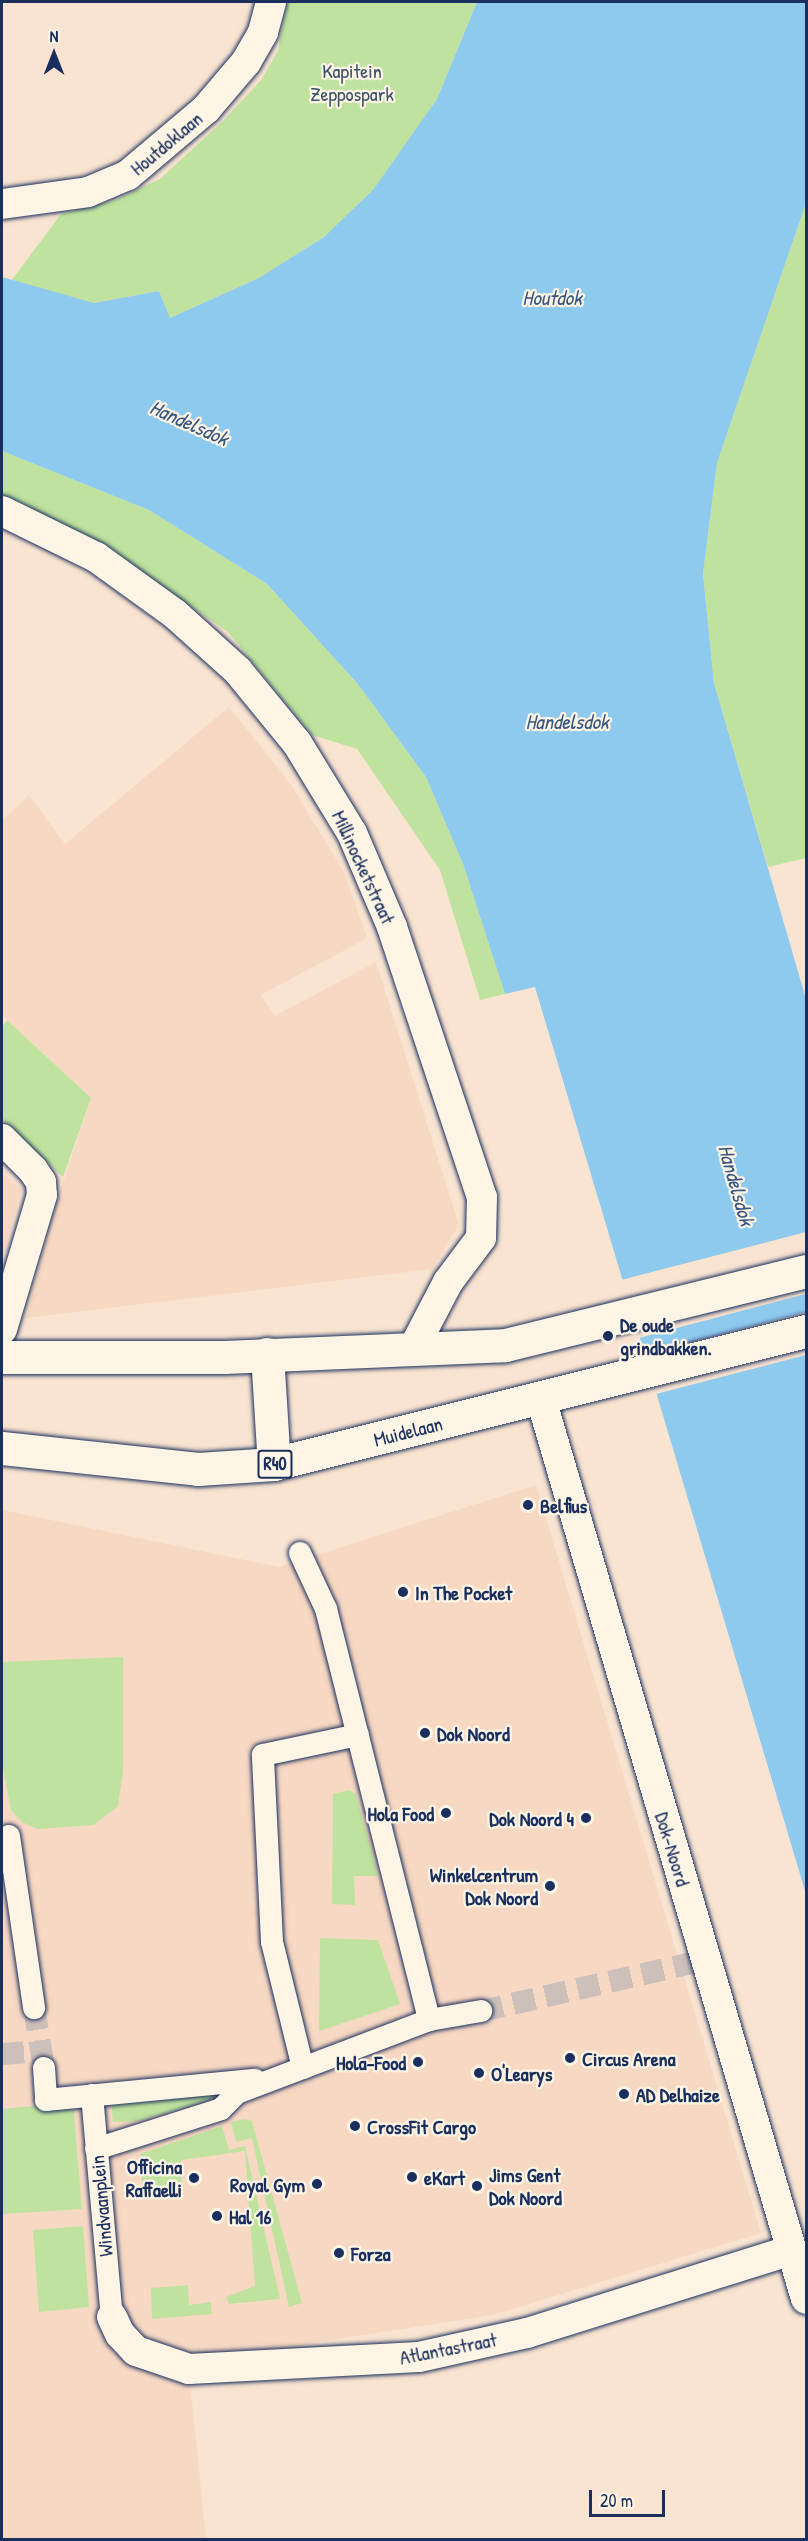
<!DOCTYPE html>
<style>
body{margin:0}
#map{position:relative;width:808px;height:2541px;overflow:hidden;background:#f9e4d1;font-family:"Patrick Hand",sans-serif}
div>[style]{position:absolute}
.built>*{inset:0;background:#f7d8c3}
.green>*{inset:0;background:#bfe39e}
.water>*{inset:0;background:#8ec9ee}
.pier>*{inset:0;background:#f9e4d1}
.pedestrian-tunnel>*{height:22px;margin-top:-11px;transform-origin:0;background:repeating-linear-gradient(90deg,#cdc0ba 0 22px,transparent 0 33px)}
.roads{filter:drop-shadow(0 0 2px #1b2f5e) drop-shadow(0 0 2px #1b2f5e)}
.pedestrian>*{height:22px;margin:-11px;padding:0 11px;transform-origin:11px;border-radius:11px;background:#fcf5e5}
.minor>*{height:30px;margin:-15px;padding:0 15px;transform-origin:15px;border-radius:15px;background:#fcf5e5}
.primary>*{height:33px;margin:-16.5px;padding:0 16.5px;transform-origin:16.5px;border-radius:16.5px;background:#fcf5e5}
.dots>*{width:16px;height:16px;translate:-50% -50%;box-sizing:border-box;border:3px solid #fcf5e5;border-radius:50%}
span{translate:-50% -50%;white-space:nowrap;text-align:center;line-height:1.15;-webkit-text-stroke:4.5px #fcf5e5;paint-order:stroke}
.shield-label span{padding:2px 4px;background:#fcf5e5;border:2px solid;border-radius:4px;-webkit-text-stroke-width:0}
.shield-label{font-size:18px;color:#1b2f5e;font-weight:700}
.park-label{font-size:20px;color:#3c536b}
.street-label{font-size:20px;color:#1b2f5e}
.poi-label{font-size:20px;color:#1b2f5e;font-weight:700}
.left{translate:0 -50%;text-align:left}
.right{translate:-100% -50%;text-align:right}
.water-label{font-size:21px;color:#385682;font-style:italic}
.frame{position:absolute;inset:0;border:3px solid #1b2f5e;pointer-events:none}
.north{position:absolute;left:24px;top:24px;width:60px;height:60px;-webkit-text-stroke:4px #fcf5e5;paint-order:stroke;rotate:0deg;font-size:16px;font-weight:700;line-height:24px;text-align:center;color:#1b2f5e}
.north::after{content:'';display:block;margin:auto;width:21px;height:27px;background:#1b2f5e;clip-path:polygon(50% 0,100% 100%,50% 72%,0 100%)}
.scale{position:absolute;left:589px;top:2490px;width:76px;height:27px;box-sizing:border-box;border:3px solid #1b2f5e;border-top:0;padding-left:8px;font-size:18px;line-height:21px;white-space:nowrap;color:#1b2f5e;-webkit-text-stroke:4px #fcf5e5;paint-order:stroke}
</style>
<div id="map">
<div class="built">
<div style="clip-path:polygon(229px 707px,290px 783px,344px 872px,367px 938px,261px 995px,275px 1016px,376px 962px,459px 1225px,432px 1269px,26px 1318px,53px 1213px,91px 1098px,2px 1015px,2px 821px,29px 795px,65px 844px)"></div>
<div style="clip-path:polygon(2px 1172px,21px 1190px,2px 1261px)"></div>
<div style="clip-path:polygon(536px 1485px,761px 2233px,493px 2315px,310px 2343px,190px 2382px,206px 2539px,2px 2540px,2px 1510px,279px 1567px)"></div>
</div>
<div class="green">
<div style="clip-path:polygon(287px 2px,477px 2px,437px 99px,373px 191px,324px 237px,259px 278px,170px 318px,159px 291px,94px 303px,11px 281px,61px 214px,113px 201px,160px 179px,222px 122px,261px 80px,278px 51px)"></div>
<div style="clip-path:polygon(806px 203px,806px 858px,768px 867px,714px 683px,703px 574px,717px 463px)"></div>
<div style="clip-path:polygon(2px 451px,149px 510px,267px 584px,357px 683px,426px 777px,463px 864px,505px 994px,480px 1000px,440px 870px,357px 749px,312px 735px,228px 632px,123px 560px,2px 502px)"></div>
<div style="clip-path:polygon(7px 1020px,91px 1098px,63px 1177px,2px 1119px,2px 1027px)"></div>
<div style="clip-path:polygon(123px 1657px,123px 1771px,118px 1806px,94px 1825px,37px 1829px,22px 1822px,11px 1810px,2px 1763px,2px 1662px)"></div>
<div style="clip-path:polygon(349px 1790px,356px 1794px,378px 1876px,354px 1876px,355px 1905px,332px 1904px,333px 1794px)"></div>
<div style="clip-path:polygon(320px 1938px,378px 1940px,400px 2004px,319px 2031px)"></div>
<div style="clip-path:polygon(236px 2093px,138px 2121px,113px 2122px,111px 2099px)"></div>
<div style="clip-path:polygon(73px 2102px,82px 2209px,3px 2214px,2px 2109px)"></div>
<div style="clip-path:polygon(244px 2119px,252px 2121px,302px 2303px,289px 2307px,252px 2138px,236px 2142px,231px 2122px)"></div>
<div style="clip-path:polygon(222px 2126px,229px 2150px,245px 2146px,280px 2299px,229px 2304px,226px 2297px,255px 2286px,245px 2151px,181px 2160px,182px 2194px,143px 2196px,140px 2154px)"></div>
<div style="clip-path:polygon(83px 2226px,89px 2307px,39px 2312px,33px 2230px)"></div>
<div style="clip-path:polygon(188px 2285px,189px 2305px,211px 2302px,212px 2314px,152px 2319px,151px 2288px)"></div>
</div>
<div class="water">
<div style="clip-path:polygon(477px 2px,806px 2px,806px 203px,717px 463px,703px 574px,714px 683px,806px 999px,806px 1894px,535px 987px,505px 994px,463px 864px,426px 777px,357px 683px,267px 584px,149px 510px,2px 451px,2px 277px,94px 303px,159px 291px,170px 318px,259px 278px,324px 237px,373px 190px,437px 99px)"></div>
</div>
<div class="pier">
<div style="clip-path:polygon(806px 1232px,806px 1294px,639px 1338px,621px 1280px)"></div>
<div style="clip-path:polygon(806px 1312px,806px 1355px,656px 1394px,644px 1354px)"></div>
</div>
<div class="pedestrian-tunnel">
<div style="left:34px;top:2008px;width:61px;rotate:80.5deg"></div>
<div style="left:481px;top:2011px;width:231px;rotate:-12.8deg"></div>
<div style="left:2px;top:2054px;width:39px;rotate:-4deg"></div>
</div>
<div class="roads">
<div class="pedestrian">
<div style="left:300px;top:1553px;width:62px;rotate:65.1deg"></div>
<div style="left:326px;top:1609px;width:424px;rotate:75.9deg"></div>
<div style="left:9px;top:1836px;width:174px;rotate:81.7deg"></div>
<div style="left:44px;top:2068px;width:32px;rotate:86deg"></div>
<div style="left:46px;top:2100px;width:210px;rotate:-5.5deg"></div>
<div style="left:303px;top:2068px;width:130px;rotate:-103.8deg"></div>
<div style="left:272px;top:1942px;width:187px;rotate:-92.8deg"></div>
<div style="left:263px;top:1755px;width:97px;rotate:-11.9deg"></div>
<div style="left:92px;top:2095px;width:223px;rotate:84.9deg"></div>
<div style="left:96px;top:2149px;width:131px;rotate:-17.7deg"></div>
<div style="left:221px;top:2109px;width:23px;rotate:-45deg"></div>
<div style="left:237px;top:2093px;width:205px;rotate:-20.8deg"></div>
<div style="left:429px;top:2020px;width:53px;rotate:-9.8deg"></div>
</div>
<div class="minor">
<div style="left:2px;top:204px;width:87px;rotate:-7.9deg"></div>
<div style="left:88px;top:192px;width:43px;rotate:-23deg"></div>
<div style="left:128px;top:175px;width:102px;rotate:-40.2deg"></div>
<div style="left:206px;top:109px;width:62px;rotate:-49.6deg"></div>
<div style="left:246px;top:62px;width:34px;rotate:-60deg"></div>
<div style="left:263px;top:32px;width:31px;rotate:-75deg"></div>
<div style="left:2px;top:511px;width:105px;rotate:26.1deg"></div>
<div style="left:96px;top:557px;width:97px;rotate:35.8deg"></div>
<div style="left:175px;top:614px;width:85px;rotate:42.1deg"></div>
<div style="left:238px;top:671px;width:93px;rotate:50.7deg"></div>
<div style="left:297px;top:743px;width:105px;rotate:58.6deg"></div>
<div style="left:352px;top:833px;width:102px;rotate:66.9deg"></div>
<div style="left:392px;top:927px;width:285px;rotate:71.6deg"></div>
<div style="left:482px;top:1197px;width:41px;rotate:91.4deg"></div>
<div style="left:481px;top:1238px;width:55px;rotate:126.9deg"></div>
<div style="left:448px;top:1282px;width:76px;rotate:117.6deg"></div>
<div style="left:2px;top:1139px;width:44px;rotate:45deg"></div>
<div style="left:33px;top:1170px;width:14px;rotate:56deg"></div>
<div style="left:41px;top:1182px;width:13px;rotate:86deg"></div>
<div style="left:42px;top:1195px;width:140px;rotate:106.6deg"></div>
<div style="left:541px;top:1399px;width:938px;rotate:73.59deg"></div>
<div style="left:112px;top:2317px;width:19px;rotate:65deg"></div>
<div style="left:120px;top:2334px;width:23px;rotate:47deg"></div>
<div style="left:136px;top:2351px;width:56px;rotate:18.8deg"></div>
<div style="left:189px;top:2369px;width:230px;rotate:-3deg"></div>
<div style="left:419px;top:2357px;width:111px;rotate:-12.5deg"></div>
<div style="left:527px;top:2333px;width:278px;rotate:-17.4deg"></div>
</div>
<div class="primary">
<div style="left:267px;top:1354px;width:110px;rotate:86.4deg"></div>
<div style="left:2px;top:1357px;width:222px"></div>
<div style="left:224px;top:1357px;width:281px;rotate:-2.4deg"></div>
<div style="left:505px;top:1345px;width:310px;rotate:-13.8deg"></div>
<div style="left:2px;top:1448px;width:197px;rotate:6.1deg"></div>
<div style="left:198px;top:1469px;width:76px;rotate:-3.8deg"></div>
<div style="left:274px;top:1464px;width:548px;rotate:-14.04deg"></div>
</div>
</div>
<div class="dots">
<div style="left:608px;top:1336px;background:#1b2f5e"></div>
<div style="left:528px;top:1505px;background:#1b2f5e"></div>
<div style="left:403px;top:1592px;background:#1b2f5e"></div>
<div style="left:425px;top:1733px;background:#1b2f5e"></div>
<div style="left:446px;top:1813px;background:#1b2f5e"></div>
<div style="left:586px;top:1818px;background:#1b2f5e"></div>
<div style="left:550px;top:1886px;background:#1b2f5e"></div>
<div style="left:570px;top:2058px;background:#1b2f5e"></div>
<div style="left:418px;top:2062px;background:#1b2f5e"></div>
<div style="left:479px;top:2073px;background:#1b2f5e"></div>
<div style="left:624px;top:2094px;background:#1b2f5e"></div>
<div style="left:355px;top:2126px;background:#1b2f5e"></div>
<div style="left:412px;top:2177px;background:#1b2f5e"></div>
<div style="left:194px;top:2178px;background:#1b2f5e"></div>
<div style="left:317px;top:2184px;background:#1b2f5e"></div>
<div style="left:477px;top:2186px;background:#1b2f5e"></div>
<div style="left:217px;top:2216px;background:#1b2f5e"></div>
<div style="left:339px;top:2253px;background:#1b2f5e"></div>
</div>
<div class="shield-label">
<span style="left:275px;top:1464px">R40</span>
</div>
<div class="park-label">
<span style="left:352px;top:82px">Kapitein<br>Zeppospark</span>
</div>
<div class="street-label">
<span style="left:166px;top:143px;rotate:-40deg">Houtdoklaan</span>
<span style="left:364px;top:867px;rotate:65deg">Millinocketstraat</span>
<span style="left:408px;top:1431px;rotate:-14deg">Muidelaan</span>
<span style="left:673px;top:1849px;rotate:73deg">Dok-Noord</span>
<span style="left:101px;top:2206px;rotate:-95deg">Windvaanplein</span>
<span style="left:448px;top:2348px;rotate:-11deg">Atlantastraat</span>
</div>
<div class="poi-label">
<span class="left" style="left:620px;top:1336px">De oude<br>grindbakken.</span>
<span class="left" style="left:540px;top:1505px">Belfius</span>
<span class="left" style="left:415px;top:1592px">In The Pocket</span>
<span class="left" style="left:437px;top:1733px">Dok Noord</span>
<span class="right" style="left:434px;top:1813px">Hola Food</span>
<span class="right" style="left:574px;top:1818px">Dok Noord 4</span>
<span class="right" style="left:538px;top:1886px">Winkelcentrum<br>Dok Noord</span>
<span class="left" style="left:582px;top:2058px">Circus Arena</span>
<span class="right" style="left:406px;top:2062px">Hola-Food</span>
<span class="left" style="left:491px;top:2073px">O'Learys</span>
<span class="left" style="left:636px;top:2094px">AD Delhaize</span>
<span class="left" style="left:367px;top:2126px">CrossFit Cargo</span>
<span class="right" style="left:182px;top:2178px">Officina<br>Raffaelli</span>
<span class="left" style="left:489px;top:2186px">Jims Gent<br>Dok Noord</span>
<span class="left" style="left:424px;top:2177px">eKart</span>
<span class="right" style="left:305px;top:2184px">Royal Gym</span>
<span class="left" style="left:229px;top:2216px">Hal 16</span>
<span class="left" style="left:351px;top:2253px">Forza</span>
</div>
<div class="water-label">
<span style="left:552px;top:298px">Houtdok</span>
<span style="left:189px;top:423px;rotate:24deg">Handelsdok</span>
<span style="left:567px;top:722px">Handelsdok</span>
<span style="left:736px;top:1185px;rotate:74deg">Handelsdok</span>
</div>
<div class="frame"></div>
<div class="north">N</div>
<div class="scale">20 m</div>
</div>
